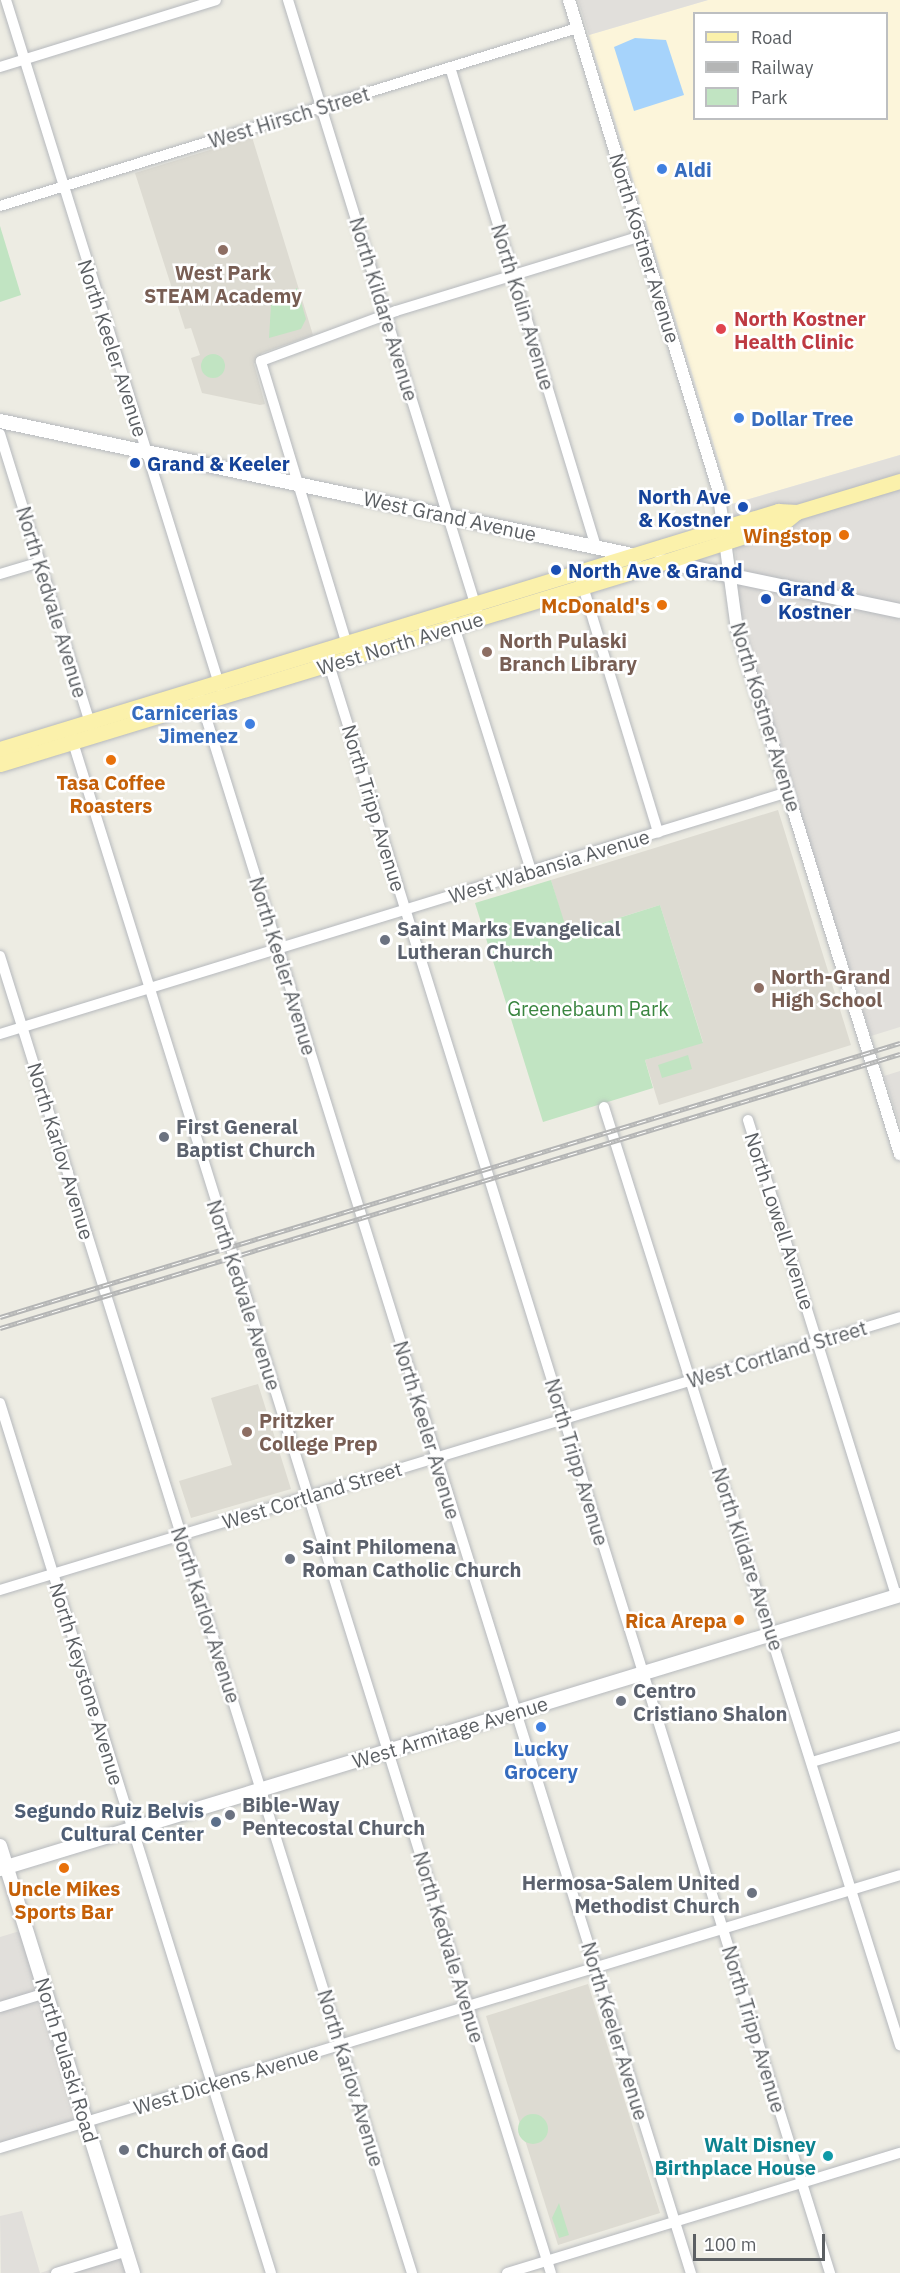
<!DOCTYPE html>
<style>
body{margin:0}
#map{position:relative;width:900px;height:2273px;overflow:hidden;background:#edece3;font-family:"IBM Plex Sans",sans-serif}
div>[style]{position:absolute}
.commercial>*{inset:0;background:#fcf5da}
.industrial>*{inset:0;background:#e1dfdb}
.education>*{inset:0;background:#dddbd2}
.green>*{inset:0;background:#c1e4c2}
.round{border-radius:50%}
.water>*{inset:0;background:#a6d3fb}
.roads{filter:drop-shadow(0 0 2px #b6b9bd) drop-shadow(0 0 2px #b6b9bd)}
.minor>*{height:10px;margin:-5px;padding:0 5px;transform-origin:5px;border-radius:5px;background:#fff}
.tertiary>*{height:12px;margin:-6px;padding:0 6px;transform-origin:6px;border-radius:6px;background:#fff}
.secondary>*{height:14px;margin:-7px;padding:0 7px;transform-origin:7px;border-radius:7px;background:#fff}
.primary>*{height:15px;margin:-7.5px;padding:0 7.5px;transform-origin:7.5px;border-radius:7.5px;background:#fbf1ab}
.rail>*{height:5px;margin-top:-2.5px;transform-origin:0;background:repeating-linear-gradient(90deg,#fff 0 9px,#b4b5b5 0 18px);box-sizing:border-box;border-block:2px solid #b4b5b5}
.dots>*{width:16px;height:16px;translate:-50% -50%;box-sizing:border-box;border:3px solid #fff;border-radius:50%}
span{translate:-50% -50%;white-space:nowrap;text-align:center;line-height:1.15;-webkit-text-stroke:5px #fff;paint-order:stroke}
.street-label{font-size:20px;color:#5b5f63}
.shop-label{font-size:20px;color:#366cbe;font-weight:700}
.left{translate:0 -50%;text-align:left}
.right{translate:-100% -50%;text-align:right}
.education-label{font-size:20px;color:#785e54;font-weight:700}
.health-label{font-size:20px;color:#be3a42;font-weight:700}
.transit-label{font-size:20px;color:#164399;font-weight:700}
.food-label{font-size:20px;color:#c56008;font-weight:700}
.worship-label{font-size:20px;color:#5b616d;font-weight:700}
.park-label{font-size:20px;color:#39853f}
.service-label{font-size:20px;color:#4e5e75;font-weight:700}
.culture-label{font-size:20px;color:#0d838f;font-weight:700}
.legend{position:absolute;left:693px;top:12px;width:195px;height:108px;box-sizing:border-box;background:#fff;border:2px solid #bdbfc1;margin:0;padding:8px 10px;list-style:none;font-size:18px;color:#5b5f63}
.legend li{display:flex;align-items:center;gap:12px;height:30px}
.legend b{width:30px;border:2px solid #bdbfc1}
.scale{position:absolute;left:693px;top:2234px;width:132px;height:27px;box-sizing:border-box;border:3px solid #5b5f63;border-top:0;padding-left:8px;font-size:18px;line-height:21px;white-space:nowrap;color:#5b5f63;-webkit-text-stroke:4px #fff;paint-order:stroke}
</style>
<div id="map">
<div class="commercial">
<div style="clip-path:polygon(evenodd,708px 0,900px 0,900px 455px,732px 504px,589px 35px,708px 0,694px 14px,886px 14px,886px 118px,694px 118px,694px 14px)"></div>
</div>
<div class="industrial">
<div style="clip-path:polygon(578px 0,708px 0,589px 35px)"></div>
<div style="clip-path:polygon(900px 455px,900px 1027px,871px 1036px,741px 629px,732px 504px)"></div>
<div style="clip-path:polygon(900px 1071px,900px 1125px,884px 1076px)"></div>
<div style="clip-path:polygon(20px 1931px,75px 2120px,0 2143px,0 1937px)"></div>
<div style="clip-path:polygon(22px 2211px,40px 2273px,119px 2248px,127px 2273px,1px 2273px,0 2216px)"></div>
</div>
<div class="education">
<div style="clip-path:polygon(252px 137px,313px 335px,262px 353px,254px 364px,265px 404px,260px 405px,202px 393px,191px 358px,200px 355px,191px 328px,185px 329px,135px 173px)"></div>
<div style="clip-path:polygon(778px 810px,851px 1045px,659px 1105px,645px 1060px,703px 1042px,660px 905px,567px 934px,551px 880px)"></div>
<div style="clip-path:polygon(258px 1384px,291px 1489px,191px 1518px,179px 1481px,232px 1465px,211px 1398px)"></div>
<div style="clip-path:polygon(588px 1984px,660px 2213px,558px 2245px,486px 2016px)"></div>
</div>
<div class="green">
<div style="clip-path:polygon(0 226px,21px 295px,0 302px)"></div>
<div style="clip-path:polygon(297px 288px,306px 319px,301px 329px,269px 338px,271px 305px)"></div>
<div class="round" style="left:201px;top:354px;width:24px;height:24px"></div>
<div style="clip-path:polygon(551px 880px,568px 934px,660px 905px,703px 1043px,645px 1060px,653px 1088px,543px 1122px,475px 903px)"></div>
<div style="clip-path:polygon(688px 1055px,692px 1069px,662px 1078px,658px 1065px)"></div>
<div class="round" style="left:518px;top:2114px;width:30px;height:30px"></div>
<div style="clip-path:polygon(559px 2203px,569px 2235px,559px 2238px,552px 2218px)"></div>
</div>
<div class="water">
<div style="clip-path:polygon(635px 38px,666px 40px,684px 95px,634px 111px,614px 47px)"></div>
</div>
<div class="roads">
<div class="minor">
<div style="left:6px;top:0;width:720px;rotate:72.7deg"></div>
<div style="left:288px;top:0;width:639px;rotate:72.79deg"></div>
<div style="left:0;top:67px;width:226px;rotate:-17.2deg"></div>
<div style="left:450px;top:67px;width:502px;rotate:73.08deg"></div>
<div style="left:0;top:206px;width:604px;rotate:-17.14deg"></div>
<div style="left:0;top:434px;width:306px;rotate:72.7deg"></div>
<div style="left:0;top:574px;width:42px;rotate:-16.7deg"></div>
<div style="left:581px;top:580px;width:264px;rotate:73deg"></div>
<div style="left:452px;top:620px;width:263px;rotate:72.5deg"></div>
<div style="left:348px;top:648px;width:300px;rotate:-106.9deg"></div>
<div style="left:261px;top:361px;width:144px;rotate:-20.3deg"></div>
<div style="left:396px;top:311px;width:256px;rotate:-17deg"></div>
<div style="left:327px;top:658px;width:1692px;rotate:72.7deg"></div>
<div style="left:200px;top:698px;width:1650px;rotate:72.69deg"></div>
<div style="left:71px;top:736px;width:1610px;rotate:72.66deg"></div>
<div style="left:0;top:956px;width:1380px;rotate:72.63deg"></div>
<div style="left:0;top:1034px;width:824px;rotate:-17.07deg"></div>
<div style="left:604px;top:1107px;width:984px;rotate:72.49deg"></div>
<div style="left:748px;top:1120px;width:498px;rotate:72.7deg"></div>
<div style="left:0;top:1403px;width:911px;rotate:72.7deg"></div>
<div style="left:0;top:1590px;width:940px;rotate:-16.87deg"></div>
<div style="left:812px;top:1762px;width:92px;rotate:-16.5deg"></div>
<div style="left:0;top:2007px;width:48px;rotate:-16.9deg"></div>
<div style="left:0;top:2148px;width:940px;rotate:-16.87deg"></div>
<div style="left:56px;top:2273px;width:74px;rotate:-17.2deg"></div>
<div style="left:507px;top:2273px;width:411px;rotate:-17deg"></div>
</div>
<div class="tertiary">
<div style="left:569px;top:0;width:511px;rotate:73.05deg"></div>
<div style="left:718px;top:489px;width:141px;rotate:82.3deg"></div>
<div style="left:737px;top:629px;width:550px;rotate:72.75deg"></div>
</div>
<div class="secondary">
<div style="left:0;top:421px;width:651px;rotate:11.97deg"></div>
<div style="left:661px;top:561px;width:244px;rotate:11.8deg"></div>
<div style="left:0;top:1846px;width:447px;rotate:72.7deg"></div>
<div style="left:0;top:1869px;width:941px;rotate:-16.93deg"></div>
</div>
<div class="primary">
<div style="left:0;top:749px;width:814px;rotate:-17.01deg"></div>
<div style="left:778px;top:511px;width:19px;rotate:3deg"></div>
<div style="left:797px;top:512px;width:108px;rotate:-16.8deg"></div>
<div style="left:0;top:764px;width:694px;rotate:-16.92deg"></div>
<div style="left:664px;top:562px;width:124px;rotate:-17.9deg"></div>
<div style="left:782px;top:524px;width:19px;rotate:-39deg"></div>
</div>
</div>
<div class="rail">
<div style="left:0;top:1317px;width:941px;rotate:-16.93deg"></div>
<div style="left:0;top:1328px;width:941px;rotate:-16.93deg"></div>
</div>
<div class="dots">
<div style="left:662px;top:169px;background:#3f7fe0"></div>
<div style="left:223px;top:250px;background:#8d6e63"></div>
<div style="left:721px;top:329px;background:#e0444e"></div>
<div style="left:739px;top:418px;background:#3f7fe0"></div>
<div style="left:135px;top:463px;background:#1a4fb4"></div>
<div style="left:743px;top:507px;background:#1a4fb4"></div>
<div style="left:844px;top:535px;background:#e8710a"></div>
<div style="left:556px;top:570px;background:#1a4fb4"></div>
<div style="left:766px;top:599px;background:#1a4fb4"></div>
<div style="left:662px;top:605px;background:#e8710a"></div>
<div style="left:487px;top:652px;background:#8d6e63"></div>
<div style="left:250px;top:724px;background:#3f7fe0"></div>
<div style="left:111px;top:760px;background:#e8710a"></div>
<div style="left:385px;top:940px;background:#6b7280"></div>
<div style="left:759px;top:988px;background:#8d6e63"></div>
<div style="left:164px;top:1137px;background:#6b7280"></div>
<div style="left:247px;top:1432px;background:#8d6e63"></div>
<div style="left:290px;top:1559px;background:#6b7280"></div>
<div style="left:739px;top:1620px;background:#e8710a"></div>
<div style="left:621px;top:1701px;background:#6b7280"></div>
<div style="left:541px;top:1727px;background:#3f7fe0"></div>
<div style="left:230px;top:1815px;background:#6b7280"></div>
<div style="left:216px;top:1822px;background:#5c6f8a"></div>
<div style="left:64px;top:1868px;background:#e8710a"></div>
<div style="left:752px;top:1893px;background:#6b7280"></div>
<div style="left:124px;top:2150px;background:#6b7280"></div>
<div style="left:828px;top:2156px;background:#0f9aa8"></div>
</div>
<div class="street-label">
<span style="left:289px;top:117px;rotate:-17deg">West Hirsch Street</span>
<span style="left:645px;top:248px;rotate:73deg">North Kostner Avenue</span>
<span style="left:523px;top:307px;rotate:73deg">North Kolin Avenue</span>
<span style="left:384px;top:309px;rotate:73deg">North Kildare Avenue</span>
<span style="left:113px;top:348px;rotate:72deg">North Keeler Avenue</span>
<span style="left:450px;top:516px;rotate:12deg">West Grand Avenue</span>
<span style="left:52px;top:602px;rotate:73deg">North Kedvale Avenue</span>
<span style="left:400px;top:643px;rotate:-17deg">West North Avenue</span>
<span style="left:766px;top:717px;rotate:73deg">North Kostner Avenue</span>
<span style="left:374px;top:808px;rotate:73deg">North Tripp Avenue</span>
<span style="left:549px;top:866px;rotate:-17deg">West Wabansia Avenue</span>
<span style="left:283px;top:966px;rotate:73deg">North Keeler Avenue</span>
<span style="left:61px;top:1151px;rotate:73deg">North Karlov Avenue</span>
<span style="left:780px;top:1221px;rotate:72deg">North Lowell Avenue</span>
<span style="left:244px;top:1295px;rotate:72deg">North Kedvale Avenue</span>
<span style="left:777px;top:1354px;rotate:-17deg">West Cortland Street</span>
<span style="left:427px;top:1430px;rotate:73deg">North Keeler Avenue</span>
<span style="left:577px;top:1462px;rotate:73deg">North Tripp Avenue</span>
<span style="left:312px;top:1495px;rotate:-17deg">West Cortland Street</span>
<span style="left:748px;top:1559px;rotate:72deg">North Kildare Avenue</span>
<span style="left:206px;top:1615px;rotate:72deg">North Karlov Avenue</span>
<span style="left:87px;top:1684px;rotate:73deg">North Keystone Avenue</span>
<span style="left:450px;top:1732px;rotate:-17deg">West Armitage Avenue</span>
<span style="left:449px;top:1947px;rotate:73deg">North Kedvale Avenue</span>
<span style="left:754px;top:2029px;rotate:73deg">North Tripp Avenue</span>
<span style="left:615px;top:2031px;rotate:73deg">North Keeler Avenue</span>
<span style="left:67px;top:2060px;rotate:73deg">North Pulaski Road</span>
<span style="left:351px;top:2078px;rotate:73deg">North Karlov Avenue</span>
<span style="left:226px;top:2080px;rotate:-17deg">West Dickens Avenue</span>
</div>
<div class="shop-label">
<span class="left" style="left:674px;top:169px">Aldi</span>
<span class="left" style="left:751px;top:418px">Dollar Tree</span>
<span class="right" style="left:238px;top:724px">Carnicerias<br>Jimenez</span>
<span style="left:541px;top:1760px">Lucky<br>Grocery</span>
</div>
<div class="education-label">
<span style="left:223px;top:284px">West Park<br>STEAM Academy</span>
<span class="left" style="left:499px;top:652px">North Pulaski<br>Branch Library</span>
<span class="left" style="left:771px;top:988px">North-Grand<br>High School</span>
<span class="left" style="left:259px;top:1432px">Pritzker<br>College Prep</span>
</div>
<div class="health-label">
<span class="left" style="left:734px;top:330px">North Kostner<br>Health Clinic</span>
</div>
<div class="transit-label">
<span class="left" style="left:147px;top:463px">Grand &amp; Keeler</span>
<span class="right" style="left:731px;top:508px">North Ave<br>&amp; Kostner</span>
<span class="left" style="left:568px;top:570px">North Ave &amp; Grand</span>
<span class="left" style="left:778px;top:600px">Grand &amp;<br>Kostner</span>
</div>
<div class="food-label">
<span class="right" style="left:832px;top:535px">Wingstop</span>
<span class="right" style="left:650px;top:605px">McDonald's</span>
<span style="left:111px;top:794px">Tasa Coffee<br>Roasters</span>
<span class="right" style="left:727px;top:1620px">Rica Arepa</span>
<span style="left:64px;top:1900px">Uncle Mikes<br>Sports Bar</span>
</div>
<div class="worship-label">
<span class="left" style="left:397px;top:940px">Saint Marks Evangelical<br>Lutheran Church</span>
<span class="left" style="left:176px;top:1138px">First General<br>Baptist Church</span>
<span class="left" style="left:302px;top:1558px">Saint Philomena<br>Roman Catholic Church</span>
<span class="left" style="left:633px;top:1702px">Centro<br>Cristiano Shalon</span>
<span class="left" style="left:242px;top:1816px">Bible-Way<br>Pentecostal Church</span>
<span class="right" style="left:740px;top:1894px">Hermosa-Salem United<br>Methodist Church</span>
<span class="left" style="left:136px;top:2150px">Church of God</span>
</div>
<div class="park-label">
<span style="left:588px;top:1008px">Greenebaum Park</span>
</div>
<div class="service-label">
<span class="right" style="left:204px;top:1822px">Segundo Ruiz Belvis<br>Cultural Center</span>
</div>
<div class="culture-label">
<span class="right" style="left:816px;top:2156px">Walt Disney<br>Birthplace House</span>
</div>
<ul class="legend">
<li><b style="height:8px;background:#fbf1ab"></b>Road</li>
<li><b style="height:8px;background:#b4b5b5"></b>Railway</li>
<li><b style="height:16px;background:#c1e4c2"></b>Park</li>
</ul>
<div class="scale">100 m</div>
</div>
